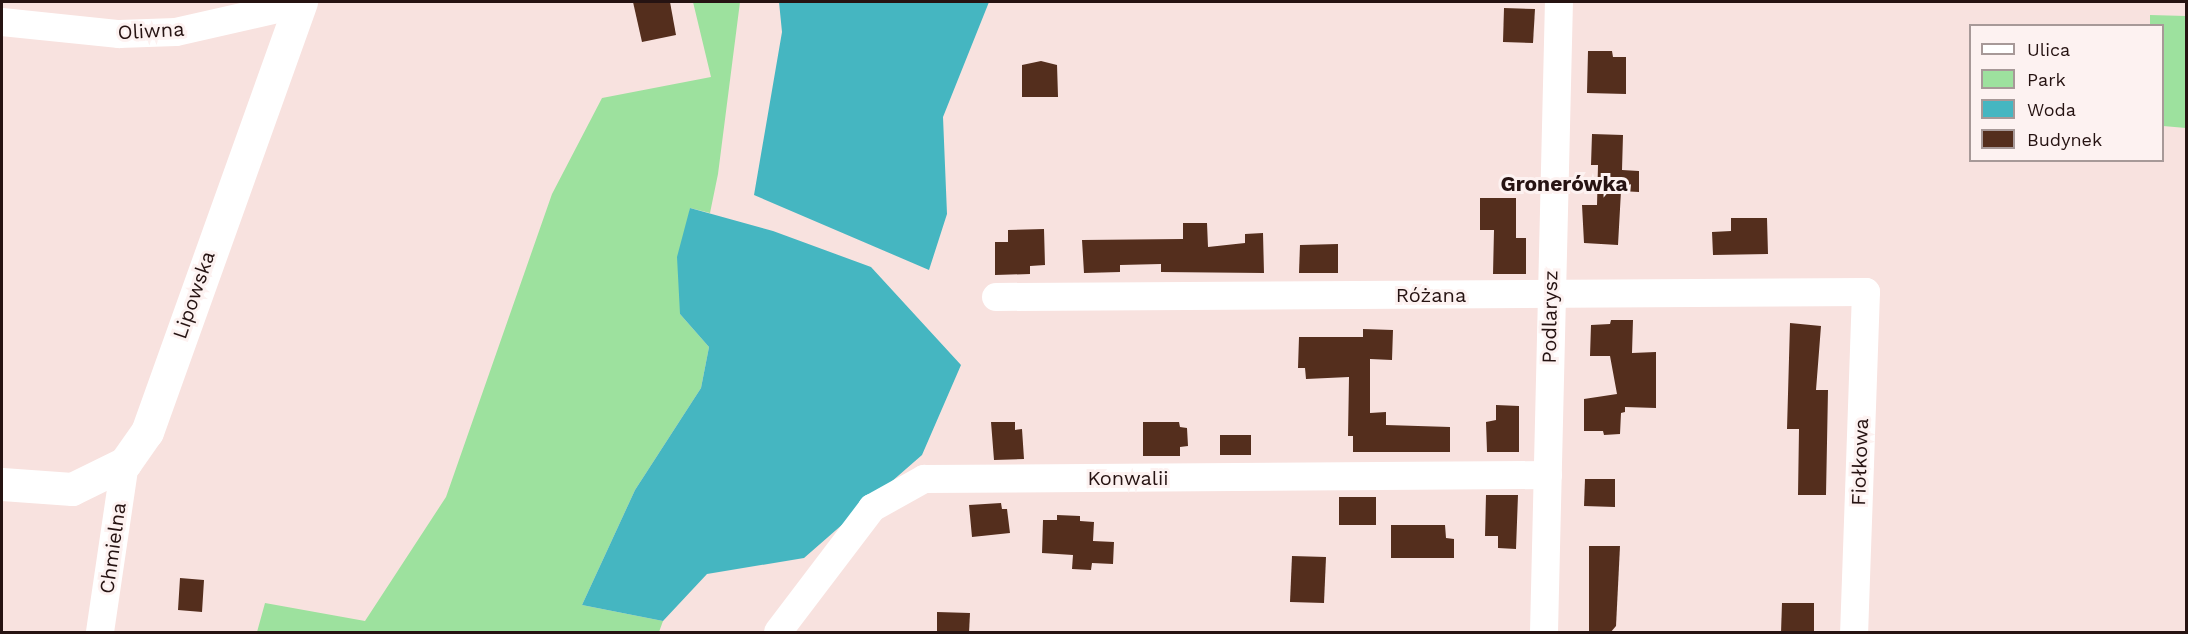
<!DOCTYPE html>
<meta charset="utf-8">
<style>
body{margin:0}
#map{position:relative;width:2188px;height:634px;overflow:hidden;background:#f8e2df;font-family:"Work Sans",sans-serif}
div>[style]{position:absolute}
.green>*{inset:0;background:#9de19e}
.water>*{inset:0;background:#45b6c1}
.building>*{inset:0;background:#542e1d}
.street>*{height:28px;margin:-14px;padding:0 14px;transform-origin:14px;border-radius:14px;background:#fff}
.secondary>*{height:33px;margin:-16.5px;padding:0 16.5px;transform-origin:16.5px;border-radius:16.5px;background:#fff}
span{translate:-50% -50%;white-space:nowrap;text-align:center;line-height:1.15;-webkit-text-stroke:6px #fdf2f1;paint-order:stroke}
.street-label{font-size:20px;color:#261312}
.neighbourhood-label{font-size:21px;color:#261312;font-weight:700}
.frame{position:absolute;inset:0;border:3px solid #261312;pointer-events:none}
.legend{position:absolute;left:1969px;top:24px;width:195px;height:138px;box-sizing:border-box;background:#fdf2f1;border:2px solid #a79998;margin:0;padding:8px 10px;list-style:none;font-size:18px;color:#261312}
.legend li{display:flex;align-items:center;gap:12px;height:30px}
.legend b{width:30px;border:2px solid #a79998}
</style>
<div id="map">
<div class="green">
<div style="clip-path:polygon(693px 2px,740px 2px,718px 174px,710px 213px,690px 208px,680px 314px,709px 347px,701px 388px,635px 490px,582px 605px,663px 621px,659px 632px,257px 632px,265px 603px,365px 621px,446px 497px,552px 194px,602px 98px,711px 77px)"></div>
<div style="clip-path:polygon(2150px 15px,2186px 16px,2186px 128px,2163px 126px,2162px 26px,2150px 25px)"></div>
</div>
<div class="water">
<div style="clip-path:polygon(779px 2px,989px 2px,943px 117px,947px 214px,929px 270px,754px 195px,782px 32px)"></div>
<div style="clip-path:polygon(690px 208px,773px 231px,871px 267px,961px 365px,922px 455px,804px 558px,707px 574px,663px 621px,582px 605px,635px 490px,701px 388px,709px 347px,680px 314px,677px 257px)"></div>
</div>
<div class="building">
<div style="clip-path:polygon(633px 2px,670px 2px,676px 35px,642px 42px)"></div>
<div style="clip-path:polygon(1504px 8px,1535px 9px,1533px 43px,1503px 42px)"></div>
<div style="clip-path:polygon(1588px 51px,1612px 51px,1613px 57px,1626px 57px,1626px 94px,1587px 93px)"></div>
<div style="clip-path:polygon(1041px 61px,1057px 65px,1058px 97px,1022px 97px,1022px 65px)"></div>
<div style="clip-path:polygon(1592px 134px,1623px 135px,1622px 170px,1639px 171px,1639px 192px,1621px 191px,1618px 245px,1584px 243px,1582px 205px,1597px 205px,1598px 165px,1591px 165px)"></div>
<div style="clip-path:polygon(1480px 198px,1516px 198px,1516px 238px,1526px 238px,1526px 274px,1493px 274px,1494px 230px,1480px 230px)"></div>
<div style="clip-path:polygon(1731px 218px,1767px 218px,1768px 254px,1713px 255px,1712px 232px,1731px 231px)"></div>
<div style="clip-path:polygon(1183px 223px,1207px 223px,1208px 247px,1245px 243px,1245px 234px,1263px 233px,1264px 273px,1161px 272px,1161px 264px,1120px 265px,1120px 272px,1084px 273px,1082px 240px,1183px 239px)"></div>
<div style="clip-path:polygon(1044px 229px,1045px 265px,1030px 266px,1030px 274px,995px 275px,995px 242px,1008px 242px,1008px 230px)"></div>
<div style="clip-path:polygon(1338px 244px,1338px 273px,1299px 273px,1300px 245px)"></div>
<div style="clip-path:polygon(1611px 320px,1633px 320px,1632px 353px,1656px 352px,1656px 408px,1625px 407px,1625px 412px,1621px 413px,1620px 434px,1604px 435px,1603px 431px,1584px 431px,1584px 399px,1617px 394px,1610px 356px,1590px 356px,1591px 325px,1610px 324px)"></div>
<div style="clip-path:polygon(1790px 323px,1821px 326px,1816px 390px,1828px 390px,1826px 495px,1798px 495px,1799px 429px,1787px 429px)"></div>
<div style="clip-path:polygon(1363px 329px,1393px 330px,1392px 360px,1370px 359px,1370px 413px,1386px 412px,1386px 425px,1450px 427px,1450px 452px,1353px 452px,1353px 436px,1348px 436px,1349px 377px,1306px 379px,1305px 368px,1298px 368px,1299px 337px,1363px 337px)"></div>
<div style="clip-path:polygon(1496px 405px,1519px 406px,1519px 452px,1487px 452px,1486px 422px,1496px 420px)"></div>
<div style="clip-path:polygon(991px 422px,1015px 422px,1015px 430px,1022px 429px,1024px 459px,994px 460px)"></div>
<div style="clip-path:polygon(1143px 422px,1179px 422px,1180px 427px,1187px 428px,1188px 446px,1180px 447px,1180px 456px,1143px 456px)"></div>
<div style="clip-path:polygon(1220px 435px,1251px 435px,1251px 455px,1220px 455px)"></div>
<div style="clip-path:polygon(1585px 479px,1615px 479px,1615px 507px,1584px 506px)"></div>
<div style="clip-path:polygon(1486px 495px,1518px 495px,1516px 549px,1498px 548px,1498px 536px,1485px 536px)"></div>
<div style="clip-path:polygon(1339px 497px,1376px 497px,1376px 525px,1339px 525px)"></div>
<div style="clip-path:polygon(1001px 503px,1002px 509px,1007px 509px,1010px 533px,972px 537px,969px 505px)"></div>
<div style="clip-path:polygon(1057px 515px,1080px 516px,1080px 521px,1094px 522px,1093px 541px,1114px 542px,1113px 564px,1092px 563px,1091px 570px,1072px 569px,1073px 555px,1042px 553px,1043px 520px,1057px 520px)"></div>
<div style="clip-path:polygon(1391px 525px,1445px 525px,1446px 538px,1454px 539px,1454px 558px,1391px 558px)"></div>
<div style="clip-path:polygon(1589px 546px,1620px 546px,1616px 626px,1610px 633px,1589px 633px)"></div>
<div style="clip-path:polygon(1292px 556px,1326px 557px,1324px 603px,1290px 602px)"></div>
<div style="clip-path:polygon(180px 578px,204px 580px,202px 612px,178px 610px)"></div>
<div style="clip-path:polygon(1782px 603px,1814px 603px,1814px 633px,1781px 633px)"></div>
<div style="clip-path:polygon(937px 612px,970px 613px,969px 633px,937px 633px)"></div>
</div>
<div class="street">
<div style="left:2px;top:22px;width:118px;rotate:5.9deg"></div>
<div style="left:119px;top:34px;width:57px;rotate:-2deg"></div>
<div style="left:176px;top:32px;width:126px;rotate:-12.8deg"></div>
<div style="left:996px;top:297px;width:870px;rotate:-0.33deg"></div>
<div style="left:1866px;top:292px;width:340px;rotate:92deg"></div>
<div style="left:100px;top:632px;width:171px;rotate:-81.6deg"></div>
<div style="left:778px;top:632px;width:156px;rotate:-52.8deg"></div>
<div style="left:872px;top:508px;width:60px;rotate:-29.1deg"></div>
<div style="left:924px;top:479px;width:624px;rotate:-0.37deg"></div>
<div style="left:1544px;top:632px;width:630px;rotate:-88.64deg"></div>
</div>
<div class="secondary">
<div style="left:2px;top:484px;width:70px;rotate:4.1deg"></div>
<div style="left:72px;top:489px;width:59px;rotate:-26.1deg"></div>
<div style="left:125px;top:463px;width:38px;rotate:-55deg"></div>
<div style="left:147px;top:432px;width:457px;rotate:-70.3deg"></div>
</div>
<div class="street-label">
<span style="left:151px;top:31px;rotate:-3deg">Oliwna</span>
<span style="left:194px;top:295px;rotate:-71deg">Lipowska</span>
<span style="left:1431px;top:295px">Różana</span>
<span style="left:1550px;top:317px;rotate:-89deg">Podlarysz</span>
<span style="left:1860px;top:462px;rotate:-88deg">Fiołkowa</span>
<span style="left:1128px;top:478px">Konwalii</span>
<span style="left:113px;top:548px;rotate:-82deg">Chmielna</span>
</div>
<div class="neighbourhood-label">
<span style="left:1564px;top:184px">Gronerówka</span>
</div>
<div class="frame"></div>
<ul class="legend">
<li><b style="height:8px;background:#fff"></b>Ulica</li>
<li><b style="height:16px;background:#9de19e"></b>Park</li>
<li><b style="height:16px;background:#45b6c1"></b>Woda</li>
<li><b style="height:16px;background:#542e1d"></b>Budynek</li>
</ul>
</div>
